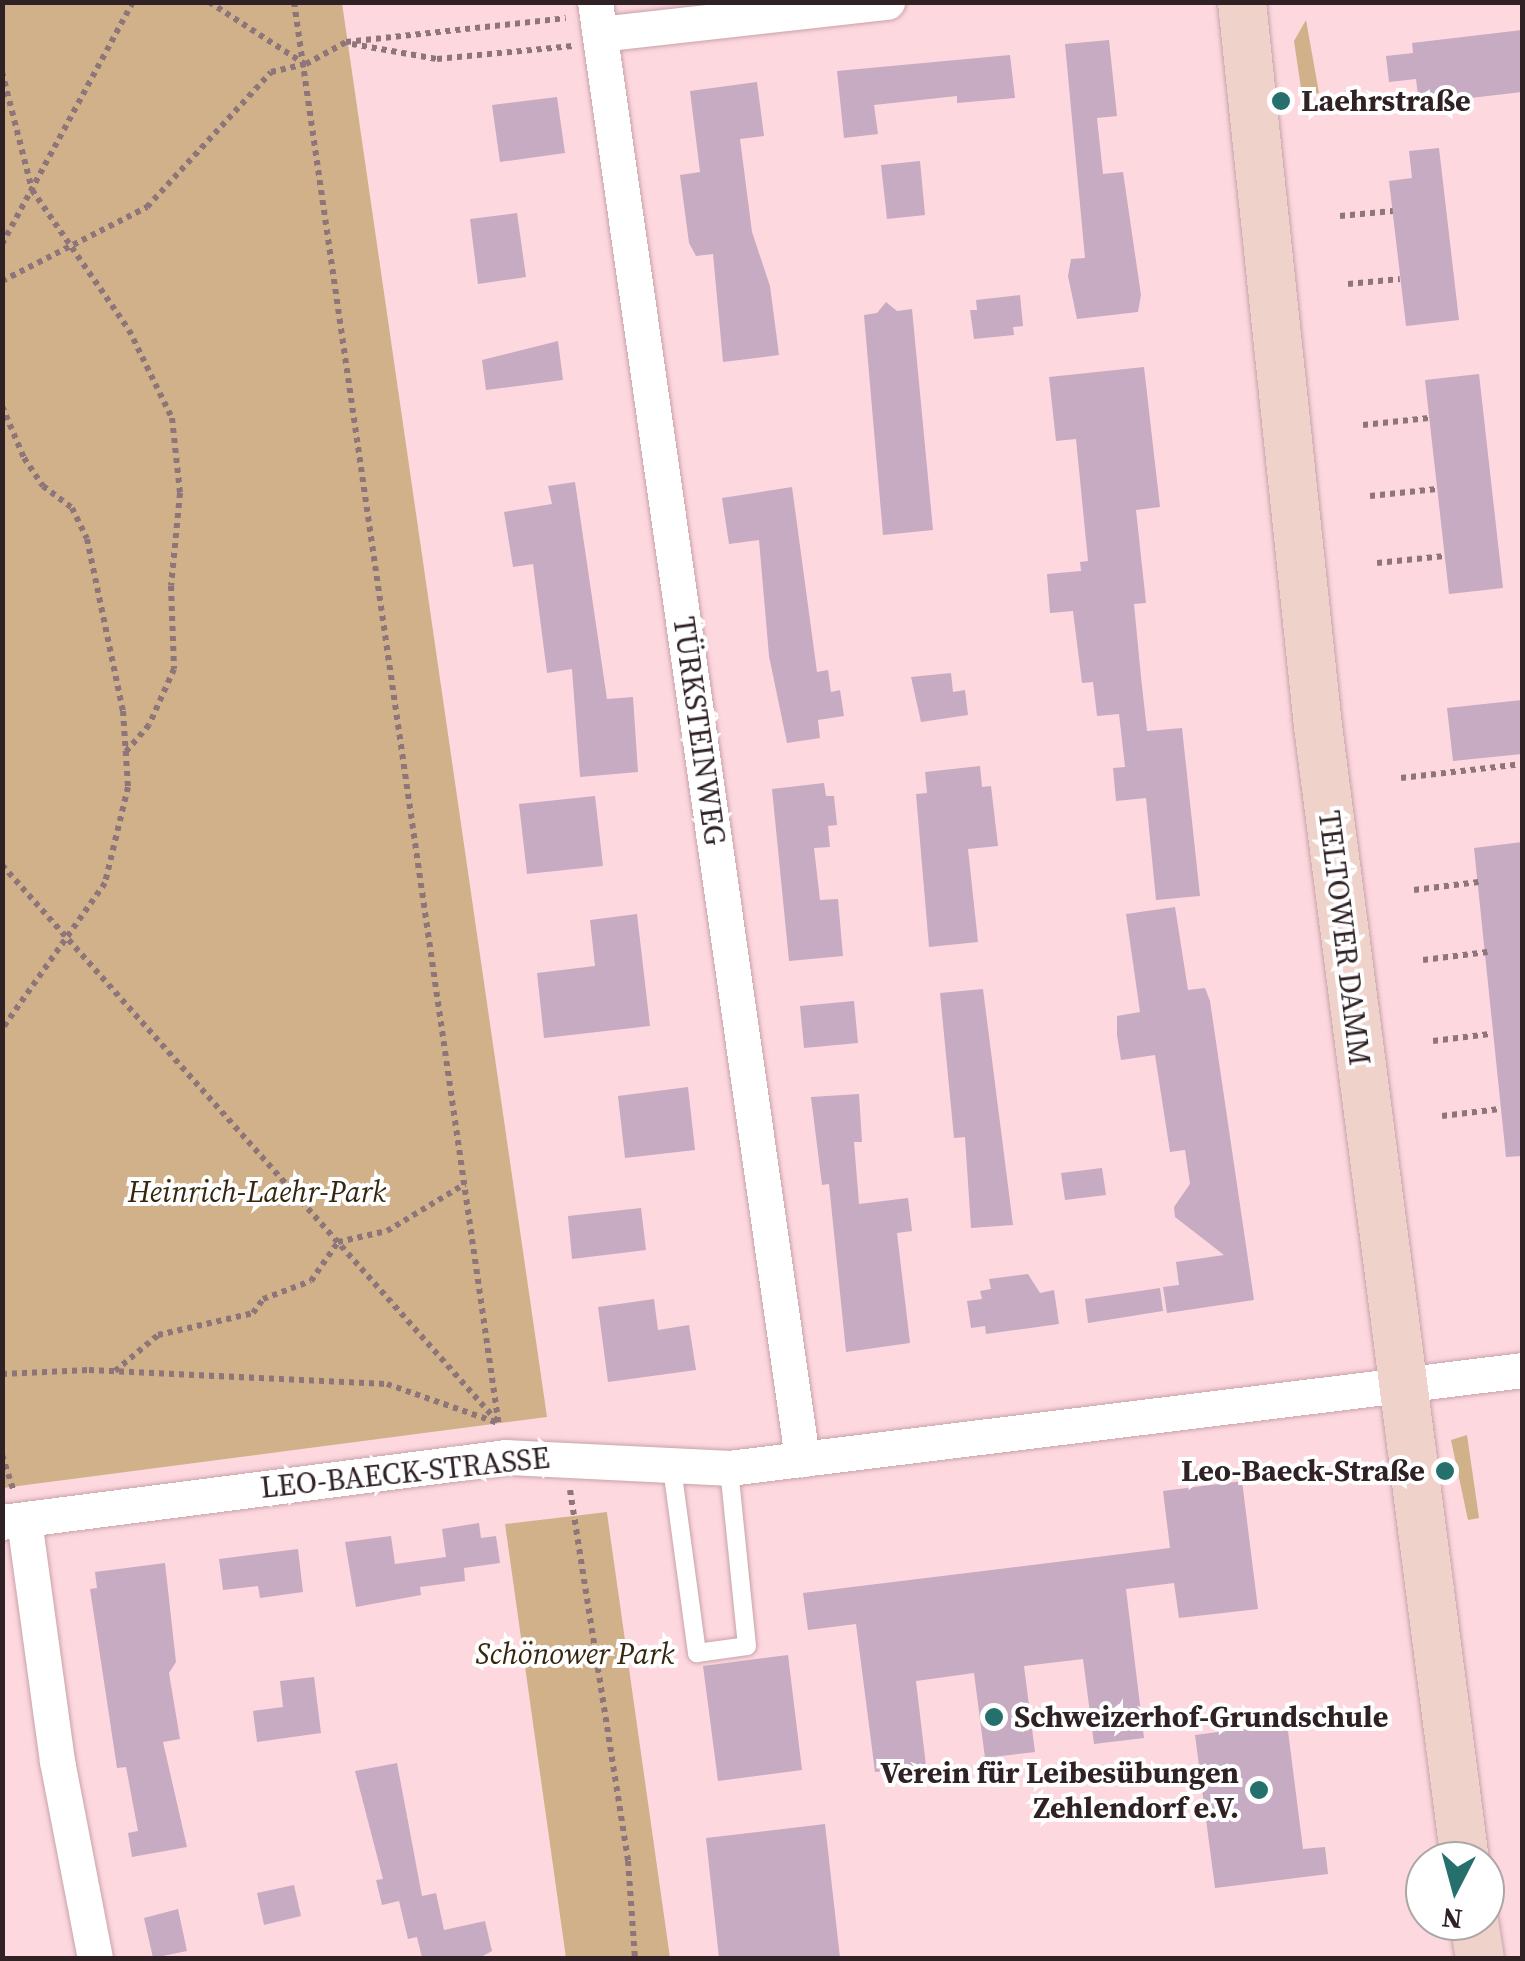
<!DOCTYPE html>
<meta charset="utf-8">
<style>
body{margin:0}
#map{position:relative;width:1525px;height:1961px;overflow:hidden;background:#fed8df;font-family:"Source Serif 4",serif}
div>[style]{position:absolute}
.green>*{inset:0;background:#d0b189}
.building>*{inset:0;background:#c6abc2}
.path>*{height:6px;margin-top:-3px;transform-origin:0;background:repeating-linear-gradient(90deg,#8e757a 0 5px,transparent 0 10px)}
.roads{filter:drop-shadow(0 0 2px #c7a3aa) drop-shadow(0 0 2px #c7a3aa)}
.service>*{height:18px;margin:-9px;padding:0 9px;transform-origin:9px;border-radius:9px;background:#fff}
.minor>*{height:35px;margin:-17.5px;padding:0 17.5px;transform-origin:17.5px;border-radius:17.5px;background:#fff}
.secondary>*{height:48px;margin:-24px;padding:0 24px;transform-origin:24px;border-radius:24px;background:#efd3ca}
.dots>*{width:28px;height:28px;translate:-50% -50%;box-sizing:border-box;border:5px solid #fff;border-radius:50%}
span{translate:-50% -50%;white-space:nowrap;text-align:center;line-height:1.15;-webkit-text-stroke:8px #fff;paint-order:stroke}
.poi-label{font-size:30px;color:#2f2124;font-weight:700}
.left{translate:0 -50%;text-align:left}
.right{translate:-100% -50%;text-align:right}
.street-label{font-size:30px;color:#2f2124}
.park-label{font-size:30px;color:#36260f;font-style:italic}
.frame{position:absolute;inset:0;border:5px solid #2f2124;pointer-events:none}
.north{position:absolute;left:1405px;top:1841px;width:100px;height:100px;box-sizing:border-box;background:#fff;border:2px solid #aca6a7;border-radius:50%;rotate:186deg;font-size:28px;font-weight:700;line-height:40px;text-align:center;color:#2f2124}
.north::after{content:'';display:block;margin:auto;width:35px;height:45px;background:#25706d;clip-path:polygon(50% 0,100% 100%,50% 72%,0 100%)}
</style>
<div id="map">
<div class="green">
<div style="clip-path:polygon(2px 3px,342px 3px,547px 1417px,3px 1488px)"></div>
<div style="clip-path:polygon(1306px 20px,1319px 93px,1302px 95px,1294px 41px)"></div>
<div style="clip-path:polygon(1467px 1435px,1479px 1518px,1468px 1520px,1451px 1440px)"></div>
<div style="clip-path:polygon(607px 1512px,607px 1513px,670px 1958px,566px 1958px,505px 1524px)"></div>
</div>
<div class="building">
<div style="clip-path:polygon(1522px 30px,1522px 92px,1419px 104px,1416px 79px,1389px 82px,1386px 56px,1413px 53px,1412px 43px)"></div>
<div style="clip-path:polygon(1109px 40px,1117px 116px,1097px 118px,1103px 174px,1123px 172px,1141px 295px,1138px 312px,1077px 319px,1068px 276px,1071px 259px,1085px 258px,1065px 44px)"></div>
<div style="clip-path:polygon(1010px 55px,1015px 98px,957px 103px,957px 96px,874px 105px,878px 134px,844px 138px,837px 71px)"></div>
<div style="clip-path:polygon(757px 82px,764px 136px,740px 139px,752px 232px,770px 286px,779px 355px,723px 362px,713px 254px,696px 256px,689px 243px,680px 175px,700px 172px,690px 91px)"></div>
<div style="clip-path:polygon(557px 97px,565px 153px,500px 162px,492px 105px)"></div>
<div style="clip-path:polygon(1439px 148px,1459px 320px,1406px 326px,1389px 181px,1412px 178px,1409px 151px)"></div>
<div style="clip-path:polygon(920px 161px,925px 215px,887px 219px,881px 165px)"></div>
<div style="clip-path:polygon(517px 213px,526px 277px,478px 284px,470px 219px)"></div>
<div style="clip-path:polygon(1020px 295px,1023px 326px,1013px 327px,1014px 335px,974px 339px,970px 310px,977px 310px,976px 300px)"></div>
<div style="clip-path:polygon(886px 302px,897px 311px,912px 309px,933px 530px,883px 535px,864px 315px,877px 313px)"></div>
<div style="clip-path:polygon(558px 341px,563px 380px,486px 390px,482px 360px)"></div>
<div style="clip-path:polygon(1144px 367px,1160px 507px,1136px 510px,1146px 603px,1134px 604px,1141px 677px,1147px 731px,1182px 728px,1200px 896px,1156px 900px,1146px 798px,1116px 801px,1113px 768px,1125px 767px,1119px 714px,1097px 716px,1093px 682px,1082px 683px,1073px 611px,1050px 613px,1047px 574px,1081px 571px,1080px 562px,1088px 561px,1076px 439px,1056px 441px,1049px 377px)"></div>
<div style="clip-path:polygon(1479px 374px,1503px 588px,1449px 594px,1425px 380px)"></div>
<div style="clip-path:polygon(575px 482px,607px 699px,633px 697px,638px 772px,580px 777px,572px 669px,547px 673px,533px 564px,513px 567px,504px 512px,552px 504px,548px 486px)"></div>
<div style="clip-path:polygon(792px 487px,817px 672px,828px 670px,831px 692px,840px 690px,844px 716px,818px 720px,820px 738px,787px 743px,769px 656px,759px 540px,729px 544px,722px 498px)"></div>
<div style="clip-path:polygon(951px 673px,953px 692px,965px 690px,968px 715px,921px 722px,911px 677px)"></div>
<div style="clip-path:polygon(1522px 700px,1522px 754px,1453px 761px,1447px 708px)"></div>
<div style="clip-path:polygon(980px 766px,982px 787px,991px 786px,998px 846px,968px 849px,978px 942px,929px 947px,916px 794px,927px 793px,925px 772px)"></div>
<div style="clip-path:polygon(824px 783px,826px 796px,834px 796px,837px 825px,828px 826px,830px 847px,814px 848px,820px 900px,838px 899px,843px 956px,789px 961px,772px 789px)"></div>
<div style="clip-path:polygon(595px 796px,603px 866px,527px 874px,519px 804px)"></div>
<div style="clip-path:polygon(1522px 842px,1522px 1156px,1506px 1157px,1474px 848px)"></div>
<div style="clip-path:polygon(1175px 907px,1188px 990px,1205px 988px,1210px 1001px,1254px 1300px,1167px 1313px,1163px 1287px,1179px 1285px,1176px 1262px,1224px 1255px,1175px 1217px,1174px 1207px,1190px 1184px,1185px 1150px,1170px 1152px,1155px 1055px,1121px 1060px,1117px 1035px,1117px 1016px,1140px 1012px,1126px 914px)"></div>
<div style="clip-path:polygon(637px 914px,650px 1026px,544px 1038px,537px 973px,595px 966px,590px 920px)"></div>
<div style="clip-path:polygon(983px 989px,1013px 1225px,971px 1228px,965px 1137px,954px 1138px,940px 993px)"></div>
<div style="clip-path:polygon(854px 1001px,858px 1043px,804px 1048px,800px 1006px)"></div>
<div style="clip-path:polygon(688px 1087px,695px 1150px,625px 1158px,618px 1096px)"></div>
<div style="clip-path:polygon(859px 1094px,862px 1142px,854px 1142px,859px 1204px,908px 1198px,912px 1231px,897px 1233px,910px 1343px,846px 1352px,829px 1184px,822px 1185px,811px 1097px)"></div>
<div style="clip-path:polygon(1102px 1168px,1106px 1195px,1065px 1200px,1061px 1173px)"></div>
<div style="clip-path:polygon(641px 1208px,646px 1250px,572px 1259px,568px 1216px)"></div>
<div style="clip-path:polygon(1028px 1274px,1040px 1293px,1054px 1290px,1059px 1324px,986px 1334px,985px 1326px,971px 1328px,967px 1301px,982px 1299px,980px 1291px,991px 1289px,989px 1279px)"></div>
<div style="clip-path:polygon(1160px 1288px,1163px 1311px,1088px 1323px,1085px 1299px)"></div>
<div style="clip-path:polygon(654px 1299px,658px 1330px,689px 1325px,696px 1370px,608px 1382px,598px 1307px)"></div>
<div style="clip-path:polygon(1242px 1481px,1258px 1609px,1179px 1618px,1174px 1583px,1126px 1589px,1144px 1738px,1094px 1744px,1083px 1659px,1024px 1666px,1035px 1752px,985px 1758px,974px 1673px,916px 1681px,926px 1766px,875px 1772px,856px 1624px,808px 1630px,803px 1593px,1170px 1548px,1163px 1491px)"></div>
<div style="clip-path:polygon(479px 1523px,481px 1538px,496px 1536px,500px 1563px,464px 1568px,465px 1581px,420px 1587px,421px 1595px,356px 1607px,345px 1542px,391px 1536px,395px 1564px,446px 1557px,442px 1529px)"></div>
<div style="clip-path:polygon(298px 1549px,303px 1592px,260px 1598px,258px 1586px,223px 1590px,219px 1559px)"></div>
<div style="clip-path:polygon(165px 1563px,176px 1662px,169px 1673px,180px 1739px,163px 1742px,187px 1847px,132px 1857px,128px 1833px,138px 1831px,126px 1767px,117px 1768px,90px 1589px,97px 1588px,95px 1572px)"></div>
<div style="clip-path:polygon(788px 1655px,802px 1770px,718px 1781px,703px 1666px)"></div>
<div style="clip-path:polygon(314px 1677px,321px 1733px,257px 1742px,253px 1711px,283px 1707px,280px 1681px)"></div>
<div style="clip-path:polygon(1287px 1723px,1303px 1849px,1325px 1847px,1328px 1874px,1215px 1888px,1195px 1735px)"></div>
<div style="clip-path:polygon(397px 1763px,422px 1896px,436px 1893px,444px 1930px,485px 1921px,492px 1951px,479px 1958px,422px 1958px,417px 1937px,408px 1939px,399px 1901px,382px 1905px,376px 1880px,383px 1879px,355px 1771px)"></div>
<div style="clip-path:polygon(825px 1824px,840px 1958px,719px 1958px,706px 1838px)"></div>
<div style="clip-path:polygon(294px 1885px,301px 1916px,264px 1925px,257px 1893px)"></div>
<div style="clip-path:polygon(178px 1909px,187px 1951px,153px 1958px,144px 1918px)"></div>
</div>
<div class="path">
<div style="left:209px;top:2px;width:114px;rotate:32.9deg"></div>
<div style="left:294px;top:2px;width:1439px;rotate:81.81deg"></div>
<div style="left:352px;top:44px;width:86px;rotate:10deg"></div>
<div style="left:437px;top:59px;width:136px;rotate:-5.5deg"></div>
<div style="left:2px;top:72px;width:122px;rotate:75.7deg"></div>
<div style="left:32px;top:190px;width:170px;rotate:55.3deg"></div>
<div style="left:129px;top:330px;width:98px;rotate:64deg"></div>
<div style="left:172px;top:418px;width:75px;rotate:83.9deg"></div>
<div style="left:180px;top:493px;width:93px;rotate:95.5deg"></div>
<div style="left:171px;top:586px;width:83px;rotate:87.9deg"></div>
<div style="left:174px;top:669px;width:61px;rotate:114.1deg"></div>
<div style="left:149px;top:725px;width:37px;rotate:131deg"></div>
<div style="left:1340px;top:216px;width:53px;rotate:-5.4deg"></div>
<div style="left:2px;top:244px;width:275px;rotate:-61.6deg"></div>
<div style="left:2px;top:281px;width:163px;rotate:-27deg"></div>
<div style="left:147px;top:207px;width:183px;rotate:-47.4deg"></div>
<div style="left:271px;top:72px;width:36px;rotate:-13deg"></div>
<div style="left:306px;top:64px;width:46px;rotate:-28.8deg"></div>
<div style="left:346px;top:42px;width:221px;rotate:-6.2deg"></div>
<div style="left:1348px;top:284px;width:52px;rotate:-5.5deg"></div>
<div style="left:2px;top:406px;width:56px;rotate:67.1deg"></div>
<div style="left:24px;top:458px;width:34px;rotate:56deg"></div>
<div style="left:43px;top:486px;width:36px;rotate:37deg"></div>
<div style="left:72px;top:508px;width:34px;rotate:64deg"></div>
<div style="left:87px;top:539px;width:176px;rotate:78.2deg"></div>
<div style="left:123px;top:711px;width:76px;rotate:86.2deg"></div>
<div style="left:128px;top:787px;width:99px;rotate:103.5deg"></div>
<div style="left:105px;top:883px;width:179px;rotate:125.2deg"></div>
<div style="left:1363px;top:425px;width:66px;rotate:-6.1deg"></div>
<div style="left:1370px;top:496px;width:67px;rotate:-6deg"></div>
<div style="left:1377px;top:563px;width:68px;rotate:-5.9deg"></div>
<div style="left:1401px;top:778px;width:122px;rotate:-6.6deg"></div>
<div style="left:2px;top:865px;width:746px;rotate:48.32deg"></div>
<div style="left:1414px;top:890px;width:65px;rotate:-7deg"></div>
<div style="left:1423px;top:960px;width:65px;rotate:-7deg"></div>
<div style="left:1433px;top:1041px;width:57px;rotate:-7deg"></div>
<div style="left:1442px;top:1116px;width:58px;rotate:-6.9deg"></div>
<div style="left:115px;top:1371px;width:56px;rotate:-39.9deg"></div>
<div style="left:158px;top:1335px;width:98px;rotate:-13deg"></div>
<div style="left:253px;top:1313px;width:17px;rotate:-54deg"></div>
<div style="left:263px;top:1299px;width:51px;rotate:-20.6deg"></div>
<div style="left:311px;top:1281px;width:47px;rotate:-55.3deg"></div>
<div style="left:338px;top:1242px;width:50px;rotate:-12.7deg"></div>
<div style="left:387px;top:1231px;width:91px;rotate:-31.1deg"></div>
<div style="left:2px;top:1374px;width:87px;rotate:-2.6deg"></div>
<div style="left:89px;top:1370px;width:298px;rotate:2.7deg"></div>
<div style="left:387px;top:1384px;width:118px;rotate:19.4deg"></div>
<div style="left:2px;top:1455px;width:39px;rotate:72deg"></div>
<div style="left:570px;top:1490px;width:376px;rotate:81.1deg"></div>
<div style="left:628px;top:1861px;width:97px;rotate:85.9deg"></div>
</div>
<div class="roads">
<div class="service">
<div style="left:672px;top:1468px;width:187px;rotate:82.3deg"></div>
<div style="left:697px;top:1653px;width:50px;rotate:-8deg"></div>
<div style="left:747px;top:1646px;width:179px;rotate:-95.8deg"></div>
</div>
<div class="minor">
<div style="left:595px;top:2px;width:1472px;rotate:81.91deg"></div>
<div style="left:600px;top:34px;width:289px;rotate:-6.4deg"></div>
<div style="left:24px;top:1520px;width:243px;rotate:82.2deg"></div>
<div style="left:57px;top:1761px;width:201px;rotate:79.1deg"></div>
<div style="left:2px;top:1522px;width:508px;rotate:-7.35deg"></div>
<div style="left:506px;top:1457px;width:223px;rotate:2.8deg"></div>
<div style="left:729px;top:1468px;width:799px;rotate:-7.04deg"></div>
</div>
<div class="secondary">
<div style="left:1242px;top:2px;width:728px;rotate:84.01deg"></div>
<div style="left:1318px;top:726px;width:1144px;rotate:82.62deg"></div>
<div style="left:1474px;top:1921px;width:37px;rotate:81deg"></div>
</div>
</div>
<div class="dots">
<div style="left:1281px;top:101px;background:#25706d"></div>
<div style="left:1445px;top:1471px;background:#25706d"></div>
<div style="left:994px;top:1717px;background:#25706d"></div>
<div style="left:1259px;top:1790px;background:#25706d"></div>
</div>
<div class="poi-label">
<span class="left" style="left:1301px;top:101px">Laehrstraße</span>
<span class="right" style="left:1425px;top:1471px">Leo-Baeck-Straße</span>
<span class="left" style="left:1014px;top:1717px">Schweizerhof-Grundschule</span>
<span class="right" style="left:1239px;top:1790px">Verein für Leibesübungen<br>Zehlendorf e.V.</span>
</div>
<div class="street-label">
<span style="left:699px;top:731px;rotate:82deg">TÜRKSTEINWEG</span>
<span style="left:1344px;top:938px;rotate:83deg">TELTOWER DAMM</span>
<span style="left:405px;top:1473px;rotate:-6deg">LEO-BAECK-STRASSE</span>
</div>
<div class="park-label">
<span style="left:257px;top:1192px">Heinrich-Laehr-Park</span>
<span style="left:575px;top:1654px">Schönower Park</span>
</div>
<div class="frame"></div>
<div class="north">N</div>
</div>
